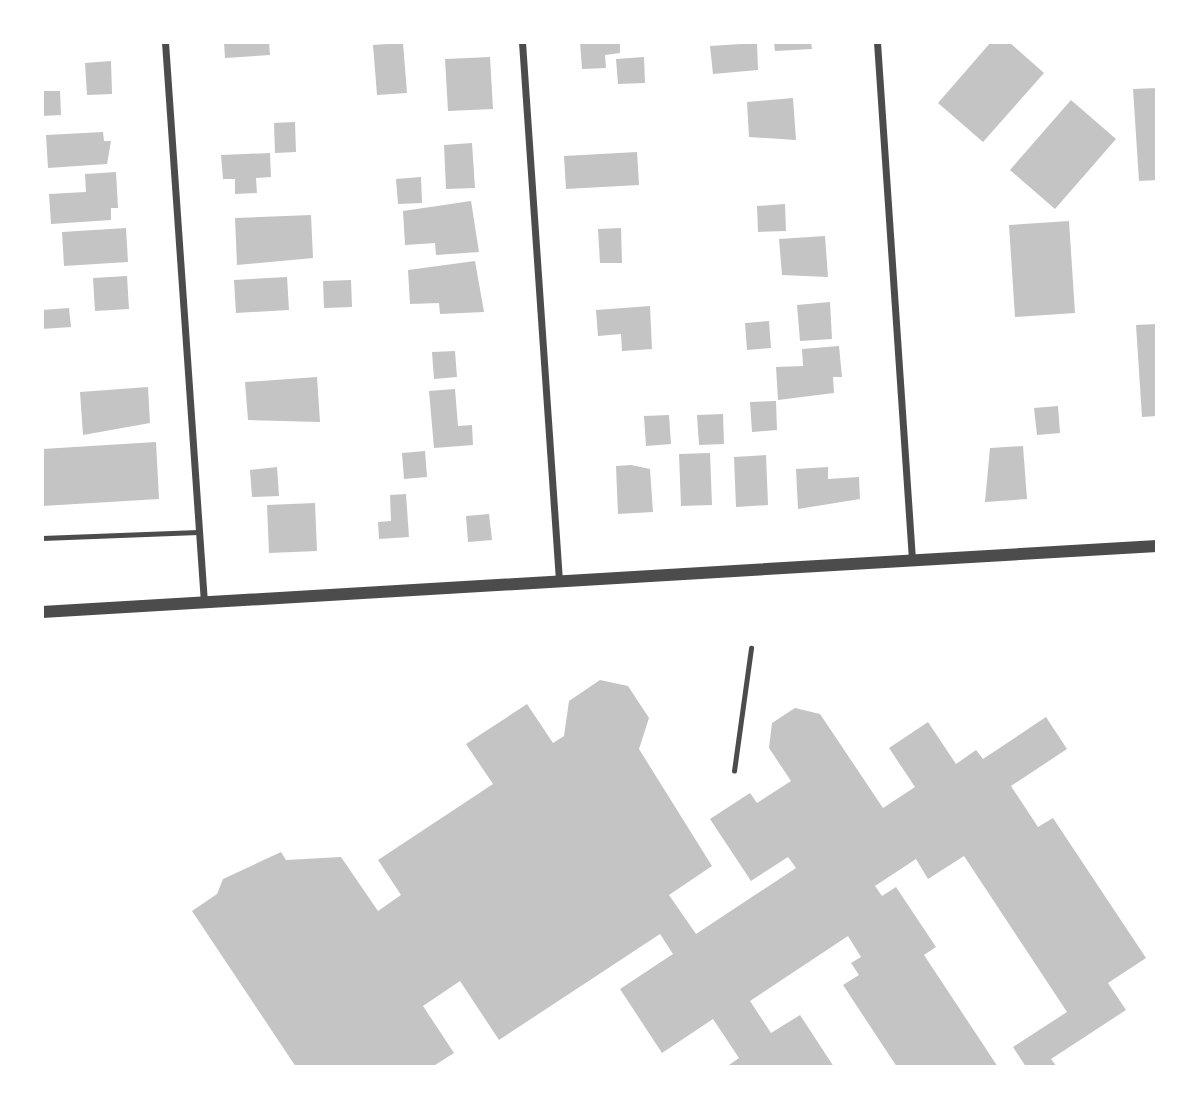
<!DOCTYPE html>
<style>
body{margin:0}
#map{position:relative;width:1199px;height:1109px;overflow:hidden;background:#fff;font-family:Jost,sans-serif}
div>[style]{position:absolute}
.building>*{inset:0;background:#c4c4c4}
.service>*{height:4.5px;margin:-2.25px;padding:0 2.25px;transform-origin:2.25px;border-radius:2.25px;background:#4c4c4c}
.minor>*{height:7px;margin:-3.5px;padding:0 3.5px;transform-origin:3.5px;border-radius:3.5px;background:#4c4c4c}
.tertiary>*{height:12px;margin:-6px;padding:0 6px;transform-origin:6px;border-radius:6px;background:#4c4c4c}
span{translate:-50% -50%;white-space:nowrap;text-align:center;line-height:1.15;-webkit-text-stroke:6px #fff;paint-order:stroke}
.frame{position:absolute;inset:0;border:44px solid #fff;pointer-events:none}
</style>
<div id="map">
<div class="building">
<div style="clip-path:polygon(224px 42px,269px 42px,270px 55px,225px 58px)"></div>
<div style="clip-path:polygon(580px 42px,620px 42px,620px 53px,605px 55px,606px 68px,582px 69px)"></div>
<div style="clip-path:polygon(774px 42px,811px 42px,812px 49px,775px 51px)"></div>
<div style="clip-path:polygon(991px 42px,1009px 42px,1044px 73px,983px 142px,938px 103px)"></div>
<div style="clip-path:polygon(403px 43px,407px 93px,377px 95px,373px 45px)"></div>
<div style="clip-path:polygon(757px 43px,758px 70px,713px 74px,710px 46px)"></div>
<div style="clip-path:polygon(490px 57px,493px 109px,448px 111px,445px 59px)"></div>
<div style="clip-path:polygon(644px 57px,645px 83px,618px 84px,616px 59px)"></div>
<div style="clip-path:polygon(111px 61px,112px 94px,87px 95px,85px 63px)"></div>
<div style="clip-path:polygon(1157px 88px,1157px 180px,1139px 181px,1133px 89px)"></div>
<div style="clip-path:polygon(42px 91px,60px 91px,61px 115px,42px 116px)"></div>
<div style="clip-path:polygon(793px 98px,796px 140px,749px 137px,747px 102px)"></div>
<div style="clip-path:polygon(1071px 100px,1116px 139px,1055px 209px,1010px 170px)"></div>
<div style="clip-path:polygon(295px 122px,296px 152px,275px 153px,274px 123px)"></div>
<div style="clip-path:polygon(103px 132px,104px 141px,111px 141px,107px 164px,48px 168px,46px 135px)"></div>
<div style="clip-path:polygon(472px 143px,475px 188px,446px 189px,444px 145px)"></div>
<div style="clip-path:polygon(637px 152px,639px 185px,566px 189px,564px 156px)"></div>
<div style="clip-path:polygon(270px 153px,271px 177px,256px 178px,257px 193px,235px 194px,235px 179px,223px 179px,221px 155px)"></div>
<div style="clip-path:polygon(116px 172px,118px 208px,111px 208px,111px 220px,51px 224px,49px 194px,86px 192px,85px 174px)"></div>
<div style="clip-path:polygon(421px 177px,422px 203px,398px 204px,396px 179px)"></div>
<div style="clip-path:polygon(471px 201px,479px 252px,436px 255px,435px 243px,405px 245px,403px 211px)"></div>
<div style="clip-path:polygon(785px 204px,786px 231px,758px 232px,757px 206px)"></div>
<div style="clip-path:polygon(311px 215px,313px 258px,237px 265px,235px 218px)"></div>
<div style="clip-path:polygon(1069px 221px,1075px 313px,1015px 317px,1009px 225px)"></div>
<div style="clip-path:polygon(126px 228px,128px 262px,64px 266px,62px 232px)"></div>
<div style="clip-path:polygon(621px 228px,622px 263px,600px 263px,598px 229px)"></div>
<div style="clip-path:polygon(825px 236px,828px 277px,782px 275px,779px 239px)"></div>
<div style="clip-path:polygon(475px 261px,484px 312px,440px 314px,439px 303px,410px 304px,408px 270px)"></div>
<div style="clip-path:polygon(127px 276px,129px 309px,95px 311px,93px 278px)"></div>
<div style="clip-path:polygon(287px 277px,289px 310px,236px 313px,234px 280px)"></div>
<div style="clip-path:polygon(351px 280px,352px 307px,324px 308px,323px 281px)"></div>
<div style="clip-path:polygon(830px 302px,832px 339px,800px 341px,797px 305px)"></div>
<div style="clip-path:polygon(650px 306px,652px 349px,622px 351px,621px 334px,598px 336px,596px 310px)"></div>
<div style="clip-path:polygon(69px 308px,71px 327px,42px 329px,42px 310px)"></div>
<div style="clip-path:polygon(769px 321px,771px 348px,747px 350px,745px 323px)"></div>
<div style="clip-path:polygon(1157px 324px,1157px 416px,1142px 417px,1136px 325px)"></div>
<div style="clip-path:polygon(839px 346px,842px 377px,833px 377px,834px 393px,778px 400px,776px 367px,803px 366px,802px 349px)"></div>
<div style="clip-path:polygon(455px 351px,457px 377px,434px 379px,432px 352px)"></div>
<div style="clip-path:polygon(317px 377px,320px 422px,248px 420px,245px 382px)"></div>
<div style="clip-path:polygon(148px 387px,150px 423px,83px 435px,80px 392px)"></div>
<div style="clip-path:polygon(455px 389px,458px 426px,472px 425px,473px 445px,434px 448px,429px 391px)"></div>
<div style="clip-path:polygon(776px 401px,777px 430px,752px 432px,750px 402px)"></div>
<div style="clip-path:polygon(1058px 406px,1060px 433px,1037px 435px,1034px 408px)"></div>
<div style="clip-path:polygon(723px 414px,724px 444px,699px 445px,697px 415px)"></div>
<div style="clip-path:polygon(669px 415px,671px 444px,646px 446px,644px 416px)"></div>
<div style="clip-path:polygon(156px 442px,159px 499px,42px 506px,42px 449px)"></div>
<div style="clip-path:polygon(1023px 446px,1027px 499px,985px 502px,990px 448px)"></div>
<div style="clip-path:polygon(425px 451px,427px 477px,404px 479px,402px 453px)"></div>
<div style="clip-path:polygon(710px 453px,712px 505px,681px 506px,679px 454px)"></div>
<div style="clip-path:polygon(766px 455px,768px 505px,736px 507px,734px 457px)"></div>
<div style="clip-path:polygon(631px 465px,650px 469px,653px 512px,618px 514px,616px 466px)"></div>
<div style="clip-path:polygon(277px 467px,279px 496px,252px 497px,250px 470px)"></div>
<div style="clip-path:polygon(828px 467px,828px 479px,859px 477px,860px 499px,798px 509px,796px 469px)"></div>
<div style="clip-path:polygon(406px 494px,409px 537px,379px 539px,378px 522px,391px 521px,390px 495px)"></div>
<div style="clip-path:polygon(315px 503px,317px 551px,269px 553px,267px 505px)"></div>
<div style="clip-path:polygon(489px 514px,492px 540px,468px 542px,466px 516px)"></div>
<div style="clip-path:polygon(600px 680px,628px 686px,649px 718px,639px 749px,712px 866px,669px 895px,696px 934px,796px 868px,788px 857px,751px 881px,710px 819px,750px 793px,757px 803px,791px 781px,769px 748px,772px 723px,795px 708px,820px 714px,883px 808px,915px 787px,889px 748px,928px 722px,956px 764px,976px 750px,983px 759px,1046px 717px,1067px 749px,1011px 786px,1038px 827px,1053px 818px,1146px 958px,1108px 983px,1126px 1010px,1051px 1059px,1057px 1067px,1026px 1067px,1013px 1047px,1067px 1012px,964px 856px,928px 879px,916px 859px,875px 886px,882px 896px,896px 887px,936px 947px,924px 955px,998px 1067px,897px 1067px,843px 985px,859px 975px,851px 963px,861px 957px,848px 936px,750px 1001px,771px 1033px,800px 1015px,834px 1067px,726px 1067px,739px 1058px,713px 1019px,662px 1053px,620px 989px,673px 954px,660px 934px,499px 1040px,460px 981px,423px 1006px,454px 1053px,432px 1067px,296px 1067px,192px 911px,217px 894px,223px 879px,281px 852px,286px 860px,341px 857px,378px 911px,401px 895px,378px 860px,493px 784px,466px 744px,527px 704px,553px 743px,564px 736px,569px 701px)"></div>
</div>
<div class="service">
<div style="left:42px;top:538px;width:156px;rotate:-2.2deg"></div>
<div style="left:734px;top:771px;width:124px;rotate:-82.1deg"></div>
</div>
<div class="minor">
<div style="left:165px;top:42px;width:561px;rotate:86.02deg"></div>
<div style="left:522px;top:42px;width:540px;rotate:86.07deg"></div>
<div style="left:877px;top:42px;width:519px;rotate:86.13deg"></div>
</div>
<div class="tertiary">
<div style="left:42px;top:612px;width:1117px;rotate:-3.39deg"></div>
</div>
<div class="frame"></div>
</div>
